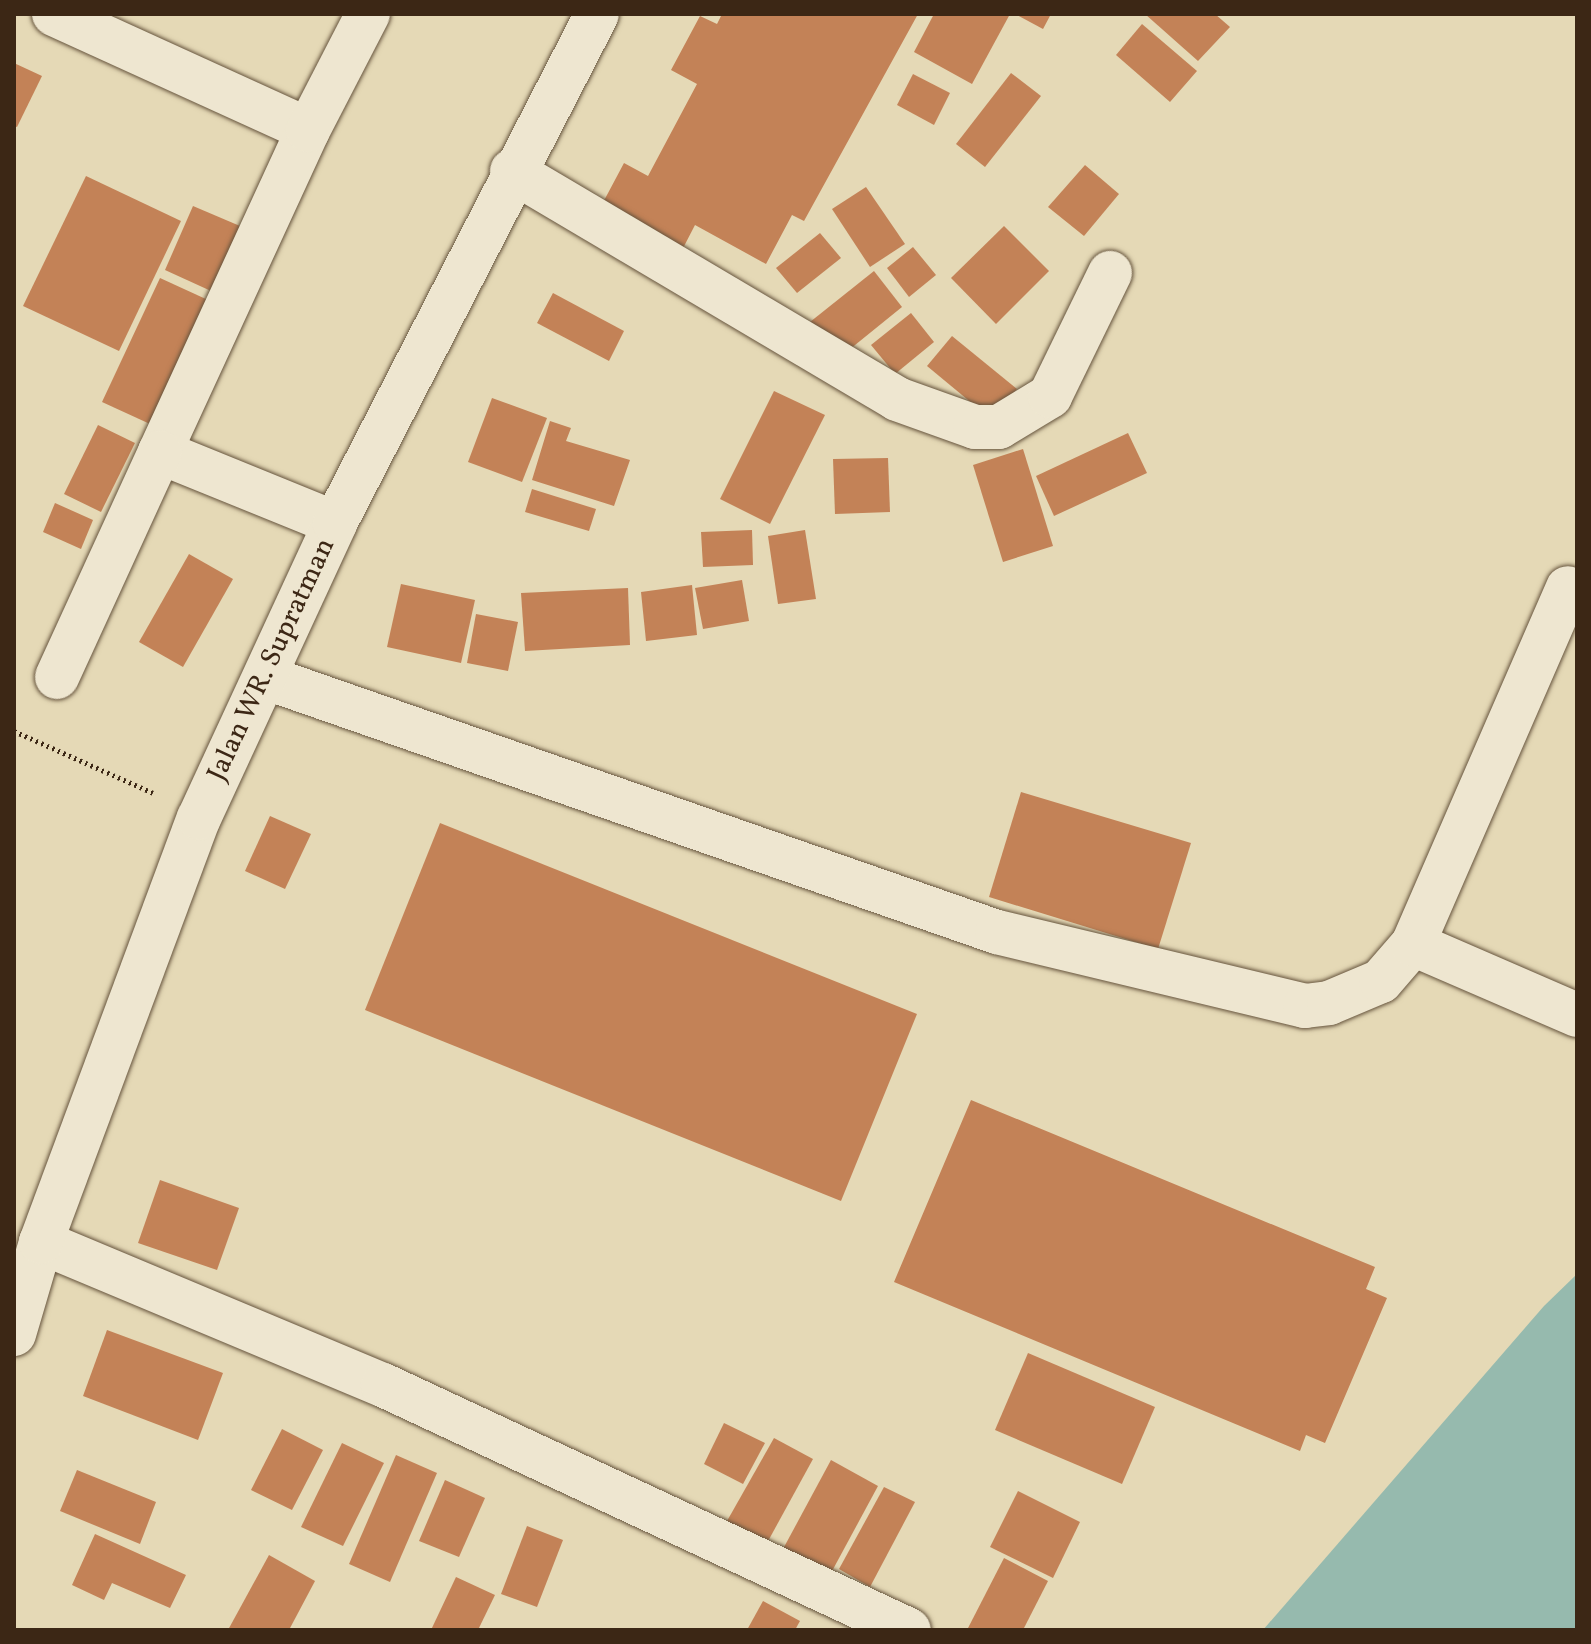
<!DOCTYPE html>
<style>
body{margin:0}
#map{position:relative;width:1591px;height:1644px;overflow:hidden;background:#e5d9b6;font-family:Vollkorn,serif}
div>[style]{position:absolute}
.water>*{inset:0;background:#96baae}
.building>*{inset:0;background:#c38257}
.path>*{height:5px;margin-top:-2.5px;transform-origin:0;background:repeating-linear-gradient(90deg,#3c2715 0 2px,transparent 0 6px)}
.roads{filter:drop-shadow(0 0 2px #66543d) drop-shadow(0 0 2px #66543d)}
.minor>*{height:44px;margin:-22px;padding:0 22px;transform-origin:22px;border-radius:22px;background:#eee6d0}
span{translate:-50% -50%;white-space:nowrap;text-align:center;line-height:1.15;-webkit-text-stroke:8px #eee6d0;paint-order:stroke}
.street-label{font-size:28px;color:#3c2715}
.frame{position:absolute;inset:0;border:16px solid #3c2715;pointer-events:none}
</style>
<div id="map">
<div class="water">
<div style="clip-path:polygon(1577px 1274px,1577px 1630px,1263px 1630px,1544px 1306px)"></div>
</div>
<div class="building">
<div style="clip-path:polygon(722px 14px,918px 14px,804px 221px,792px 215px,766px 264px,695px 225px,680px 254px,599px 210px,624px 163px,648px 176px,697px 84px,671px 70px,700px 16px,717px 24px)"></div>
<div style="clip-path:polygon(934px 14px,1010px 14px,972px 84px,914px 52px)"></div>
<div style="clip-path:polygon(1015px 14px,1051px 14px,1043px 29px)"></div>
<div style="clip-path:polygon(1145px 14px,1215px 14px,1230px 27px,1198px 61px)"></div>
<div style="clip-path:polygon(1142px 24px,1197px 71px,1170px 102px,1116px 55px)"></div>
<div style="clip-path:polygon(14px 63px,42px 76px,17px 127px,14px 126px)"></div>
<div style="clip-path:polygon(1011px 73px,1041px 96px,985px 167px,956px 144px)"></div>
<div style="clip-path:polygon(913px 74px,950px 93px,934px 125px,897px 105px)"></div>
<div style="clip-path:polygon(1085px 165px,1119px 194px,1084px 236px,1048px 207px)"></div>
<div style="clip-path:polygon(86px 176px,181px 221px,119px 351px,23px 306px)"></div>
<div style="clip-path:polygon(866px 187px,905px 244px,870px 267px,832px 209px)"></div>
<div style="clip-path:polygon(193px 206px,240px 226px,211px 291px,165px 270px)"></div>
<div style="clip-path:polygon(1004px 226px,1049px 271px,996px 324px,951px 278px)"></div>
<div style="clip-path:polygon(820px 233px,841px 258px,797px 293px,776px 268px)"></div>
<div style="clip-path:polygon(913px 247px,936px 275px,909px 297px,887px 268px)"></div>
<div style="clip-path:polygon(874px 271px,902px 307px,839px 358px,810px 322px)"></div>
<div style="clip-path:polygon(160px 278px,208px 300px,150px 424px,102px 402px)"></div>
<div style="clip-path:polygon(553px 293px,624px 331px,609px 361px,537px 323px)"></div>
<div style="clip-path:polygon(911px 313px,934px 342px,895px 374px,871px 345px)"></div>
<div style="clip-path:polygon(952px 336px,1017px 389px,991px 419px,927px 366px)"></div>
<div style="clip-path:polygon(774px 391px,825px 415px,770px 524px,720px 499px)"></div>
<div style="clip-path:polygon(492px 398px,547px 418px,522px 482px,468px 462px)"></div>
<div style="clip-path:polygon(550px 421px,571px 428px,566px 441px,630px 460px,614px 506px,532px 480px)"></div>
<div style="clip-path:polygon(98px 425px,135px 443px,101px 512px,64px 494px)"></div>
<div style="clip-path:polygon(1128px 433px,1147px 473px,1054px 516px,1036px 476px)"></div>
<div style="clip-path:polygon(1023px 449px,1053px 546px,1003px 562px,973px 465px)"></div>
<div style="clip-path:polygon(888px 458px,890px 512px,835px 514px,833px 459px)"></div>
<div style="clip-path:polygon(532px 489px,596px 509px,589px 531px,525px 512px)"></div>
<div style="clip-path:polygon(55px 503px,93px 520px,81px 549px,43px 532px)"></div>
<div style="clip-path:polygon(752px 530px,753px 565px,703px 567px,701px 532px)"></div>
<div style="clip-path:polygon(805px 530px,816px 599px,778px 604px,768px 536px)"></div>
<div style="clip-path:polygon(189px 554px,233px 579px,183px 667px,139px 642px)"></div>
<div style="clip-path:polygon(742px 580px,749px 621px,703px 629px,695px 588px)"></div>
<div style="clip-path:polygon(401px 584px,475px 600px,461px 663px,387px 647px)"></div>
<div style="clip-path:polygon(692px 585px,697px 635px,646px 641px,641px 592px)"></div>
<div style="clip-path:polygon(628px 588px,630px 645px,525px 651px,521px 593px)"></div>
<div style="clip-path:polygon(476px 614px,518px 622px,508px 671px,467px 663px)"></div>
<div style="clip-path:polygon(1021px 792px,1191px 843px,1158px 949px,989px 897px)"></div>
<div style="clip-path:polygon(270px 816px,311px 834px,285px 889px,245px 871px)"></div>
<div style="clip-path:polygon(440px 823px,917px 1014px,841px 1201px,365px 1010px)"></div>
<div style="clip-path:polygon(971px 1100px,1375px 1267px,1366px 1289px,1387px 1298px,1325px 1443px,1306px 1435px,1300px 1451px,894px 1282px)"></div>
<div style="clip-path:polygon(160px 1180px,239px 1208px,217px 1270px,138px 1243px)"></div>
<div style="clip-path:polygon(107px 1330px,223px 1373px,198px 1440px,83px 1396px)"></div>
<div style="clip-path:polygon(1028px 1353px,1155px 1407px,1122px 1484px,995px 1430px)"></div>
<div style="clip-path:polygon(724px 1423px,765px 1443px,743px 1484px,704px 1464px)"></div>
<div style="clip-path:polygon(282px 1429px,323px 1450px,292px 1510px,251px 1490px)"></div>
<div style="clip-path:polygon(774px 1438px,813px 1459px,767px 1543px,727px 1521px)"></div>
<div style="clip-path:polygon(342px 1443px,384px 1463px,343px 1546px,301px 1527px)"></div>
<div style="clip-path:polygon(396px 1455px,437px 1473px,390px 1582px,349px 1564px)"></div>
<div style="clip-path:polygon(831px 1460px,878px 1486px,831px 1573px,783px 1549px)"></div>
<div style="clip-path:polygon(77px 1470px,156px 1502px,140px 1544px,60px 1511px)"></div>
<div style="clip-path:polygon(445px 1480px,485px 1498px,459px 1557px,419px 1541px)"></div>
<div style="clip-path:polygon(884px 1487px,915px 1502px,870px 1587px,839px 1569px)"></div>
<div style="clip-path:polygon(1018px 1491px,1080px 1522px,1053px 1578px,990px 1547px)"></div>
<div style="clip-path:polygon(527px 1526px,563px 1540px,537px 1607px,501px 1594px)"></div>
<div style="clip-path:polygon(95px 1534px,186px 1575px,170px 1608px,112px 1583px,104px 1600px,72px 1585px)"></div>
<div style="clip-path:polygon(269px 1555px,315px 1581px,289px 1630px,228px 1630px)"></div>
<div style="clip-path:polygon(1004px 1558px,1048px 1581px,1023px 1630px,967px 1630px)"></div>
<div style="clip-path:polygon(456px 1577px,495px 1595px,478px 1630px,431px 1630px)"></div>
<div style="clip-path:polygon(763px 1601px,800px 1621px,795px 1630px,747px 1630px)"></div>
</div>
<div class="path">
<div style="left:14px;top:731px;width:152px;rotate:24deg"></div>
</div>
<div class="roads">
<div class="minor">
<div style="left:54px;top:14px;width:279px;rotate:24.5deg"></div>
<div style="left:308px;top:130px;width:354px;rotate:114.7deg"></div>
<div style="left:160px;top:452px;width:189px;rotate:22.1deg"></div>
<div style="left:308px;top:130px;width:131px;rotate:-62.7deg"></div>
<div style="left:512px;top:171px;width:447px;rotate:30.6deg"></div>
<div style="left:897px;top:399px;width:83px;rotate:19.7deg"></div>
<div style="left:975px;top:427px;width:24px"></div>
<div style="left:999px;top:427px;width:60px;rotate:-31.3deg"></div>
<div style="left:1050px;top:396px;width:137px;rotate:-64deg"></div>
<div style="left:57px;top:677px;width:247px;rotate:-65.4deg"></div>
<div style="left:267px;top:678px;width:773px;rotate:19.19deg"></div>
<div style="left:997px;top:932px;width:317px;rotate:13.5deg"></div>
<div style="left:1305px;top:1006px;width:24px;rotate:-7deg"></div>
<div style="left:1329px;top:1003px;width:56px;rotate:-22.9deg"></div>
<div style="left:1381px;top:981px;width:49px;rotate:-49.1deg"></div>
<div style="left:1413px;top:944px;width:388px;rotate:-66.5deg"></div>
<div style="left:1413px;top:944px;width:179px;rotate:23.4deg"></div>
<div style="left:41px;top:1242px;width:371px;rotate:22.7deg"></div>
<div style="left:383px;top:1385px;width:580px;rotate:24.98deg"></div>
<div style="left:14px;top:1334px;width:96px;rotate:-73.6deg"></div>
<div style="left:41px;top:1242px;width:452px;rotate:-69.6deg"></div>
<div style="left:199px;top:818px;width:325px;rotate:-65.2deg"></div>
<div style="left:335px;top:523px;width:572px;rotate:-62.76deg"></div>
</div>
</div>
<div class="street-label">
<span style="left:272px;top:660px;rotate:-65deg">Jalan WR. Supratman</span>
</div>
<div class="frame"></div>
</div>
